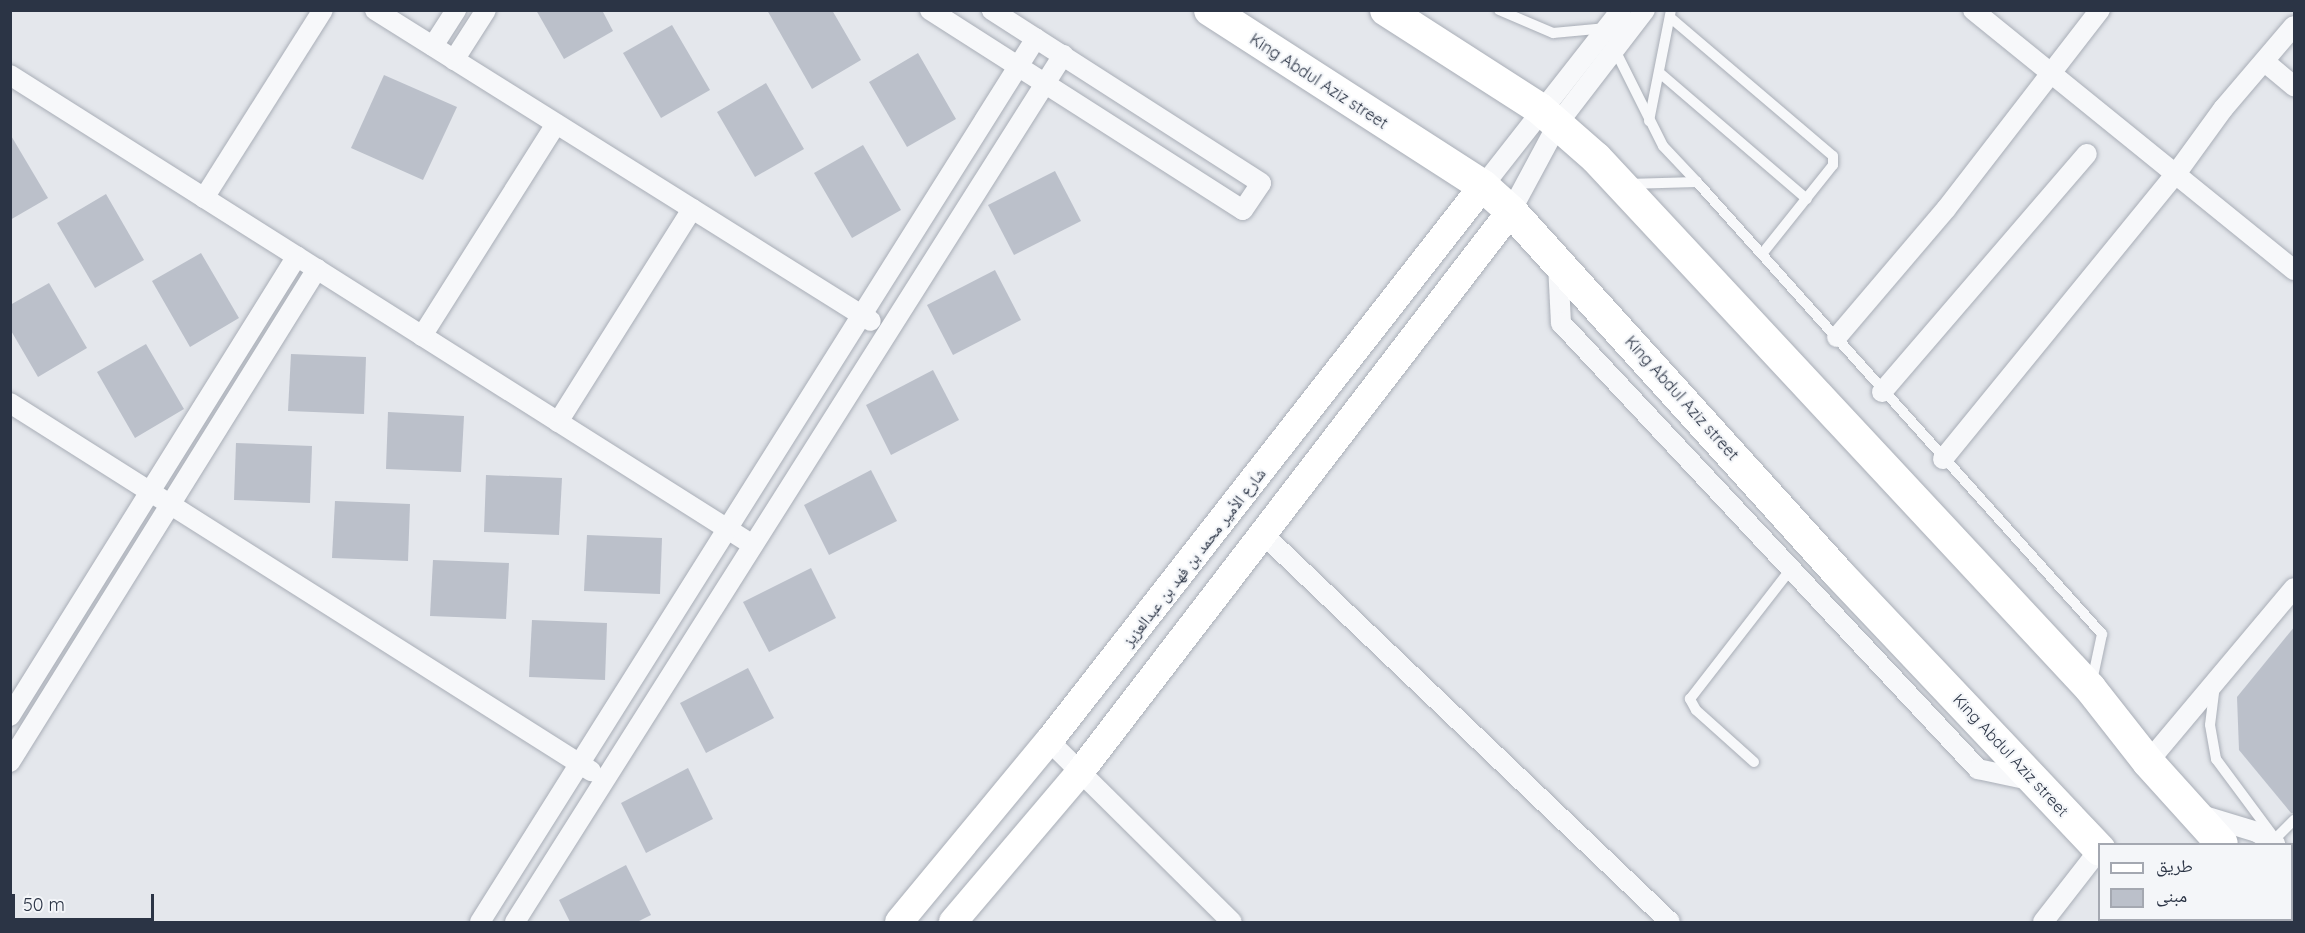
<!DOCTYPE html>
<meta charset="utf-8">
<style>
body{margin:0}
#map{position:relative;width:2305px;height:933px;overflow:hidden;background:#e4e7ec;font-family:Quicksand,"Noto Naskh Arabic",sans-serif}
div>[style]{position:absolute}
.building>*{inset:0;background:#bbc0ca}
.roads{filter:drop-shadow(0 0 2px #a9aeb7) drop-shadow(0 0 2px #a9aeb7)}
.service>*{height:10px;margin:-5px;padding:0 5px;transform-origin:5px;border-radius:5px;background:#f7f8fa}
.minor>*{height:20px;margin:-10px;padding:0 10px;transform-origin:10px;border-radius:10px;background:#f7f8fa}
.secondary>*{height:28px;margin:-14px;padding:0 14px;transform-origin:14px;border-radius:14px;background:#fff}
.primary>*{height:32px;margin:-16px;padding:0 16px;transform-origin:16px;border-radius:16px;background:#fff}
span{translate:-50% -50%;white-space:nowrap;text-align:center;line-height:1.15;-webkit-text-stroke:4.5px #f4f6f9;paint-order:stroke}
.street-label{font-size:16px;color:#2b3445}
.frame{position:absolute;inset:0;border:12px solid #2b3445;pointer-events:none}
.legend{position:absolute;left:2098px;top:843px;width:195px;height:78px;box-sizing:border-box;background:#f4f6f9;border:2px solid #a4a8b1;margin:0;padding:8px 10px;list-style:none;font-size:18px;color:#2b3445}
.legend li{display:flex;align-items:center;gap:12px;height:30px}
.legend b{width:30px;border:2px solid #a4a8b1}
.scale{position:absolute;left:12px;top:894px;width:142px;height:27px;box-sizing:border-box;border:3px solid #2b3445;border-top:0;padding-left:8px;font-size:18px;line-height:21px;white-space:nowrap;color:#2b3445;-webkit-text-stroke:4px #f4f6f9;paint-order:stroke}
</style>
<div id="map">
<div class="building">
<div style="clip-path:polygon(536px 10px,602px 10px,613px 31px,564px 59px)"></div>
<div style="clip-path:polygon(767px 10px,832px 10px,861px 60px,812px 89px)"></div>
<div style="clip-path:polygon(672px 25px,710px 90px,661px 118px,623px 53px)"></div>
<div style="clip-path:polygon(918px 53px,956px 119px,907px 147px,869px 82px)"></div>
<div style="clip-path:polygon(384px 75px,457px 107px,423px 180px,351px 148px)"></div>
<div style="clip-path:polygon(766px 83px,804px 149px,755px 177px,717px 112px)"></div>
<div style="clip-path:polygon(10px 134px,48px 198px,10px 220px)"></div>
<div style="clip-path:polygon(863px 145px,901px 210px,852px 238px,814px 173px)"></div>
<div style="clip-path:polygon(1055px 171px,1081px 221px,1014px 255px,988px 205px)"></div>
<div style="clip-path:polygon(106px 194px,144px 260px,95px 288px,57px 223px)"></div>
<div style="clip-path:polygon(201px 253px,239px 318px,190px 347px,152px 281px)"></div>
<div style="clip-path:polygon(995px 270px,1021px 320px,953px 355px,927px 305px)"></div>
<div style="clip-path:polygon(49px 283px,87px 348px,38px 377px,10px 329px,10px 305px)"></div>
<div style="clip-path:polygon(146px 344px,184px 409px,135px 438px,97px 372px)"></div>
<div style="clip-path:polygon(291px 354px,366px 357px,364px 414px,288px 411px)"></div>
<div style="clip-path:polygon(933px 370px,959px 420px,891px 455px,866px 405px)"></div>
<div style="clip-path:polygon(388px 412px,464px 416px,461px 472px,386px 469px)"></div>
<div style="clip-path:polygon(236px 443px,312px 446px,310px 503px,234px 500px)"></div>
<div style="clip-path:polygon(871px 470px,897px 521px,829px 555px,804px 505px)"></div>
<div style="clip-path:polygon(486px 475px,562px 478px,559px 535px,484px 532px)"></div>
<div style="clip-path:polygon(335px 501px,410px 504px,408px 561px,332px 558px)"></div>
<div style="clip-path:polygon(587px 535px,662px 538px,660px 594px,584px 591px)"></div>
<div style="clip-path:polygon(433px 560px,509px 563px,506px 619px,430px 616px)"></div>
<div style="clip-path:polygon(811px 568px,836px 618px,769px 652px,743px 602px)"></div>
<div style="clip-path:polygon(532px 620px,607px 623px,605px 680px,529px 677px)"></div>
<div style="clip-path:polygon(2295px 626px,2295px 813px,2291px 813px,2239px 750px,2237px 697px)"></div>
<div style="clip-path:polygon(748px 668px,774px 718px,706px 753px,680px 703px)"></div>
<div style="clip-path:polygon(688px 768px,713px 819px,646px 853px,621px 803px)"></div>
<div style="clip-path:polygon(626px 865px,651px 915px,637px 922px,570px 922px,559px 900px)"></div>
</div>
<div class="roads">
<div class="service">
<div style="left:1499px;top:10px;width:59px;rotate:23.1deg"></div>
<div style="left:1553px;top:33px;width:54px;rotate:-5.3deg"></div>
<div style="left:1672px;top:19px;width:211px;rotate:40.4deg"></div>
<div style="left:1833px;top:156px;width:9px;rotate:90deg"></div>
<div style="left:1833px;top:165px;width:114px;rotate:128.6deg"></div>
<div style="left:1615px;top:50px;width:107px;rotate:63.4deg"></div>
<div style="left:1663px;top:146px;width:50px;rotate:46.6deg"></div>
<div style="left:1661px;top:74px;width:192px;rotate:40.6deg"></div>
<div style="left:1649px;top:121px;width:113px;rotate:-78.8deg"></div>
<div style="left:1627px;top:184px;width:70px;rotate:-1.6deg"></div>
<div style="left:1697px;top:182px;width:607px;rotate:48.14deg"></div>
<div style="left:2102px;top:634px;width:48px;rotate:102deg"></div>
<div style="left:2215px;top:685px;width:40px;rotate:97.1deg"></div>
<div style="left:2210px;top:725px;width:35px;rotate:80deg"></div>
<div style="left:2216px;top:759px;width:97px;rotate:53.4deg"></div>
<div style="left:1754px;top:762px;width:78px;rotate:-138.1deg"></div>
<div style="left:1696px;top:710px;width:13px;rotate:-119deg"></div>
<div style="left:1690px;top:699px;width:165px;rotate:-52.2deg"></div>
<div style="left:2272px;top:842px;width:31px;rotate:-45deg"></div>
</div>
<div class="minor">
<div style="left:375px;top:10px;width:585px;rotate:32.09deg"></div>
<div style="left:930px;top:10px;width:371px;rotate:32.6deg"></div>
<div style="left:1243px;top:210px;width:32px;rotate:-56deg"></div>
<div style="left:1261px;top:183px;width:320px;rotate:-147.3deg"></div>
<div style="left:1973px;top:10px;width:413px;rotate:39deg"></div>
<div style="left:433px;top:46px;width:43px;rotate:-57.4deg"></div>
<div style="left:454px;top:60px;width:59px;rotate:-57.4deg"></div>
<div style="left:2265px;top:62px;width:38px;rotate:40deg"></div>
<div style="left:10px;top:75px;width:879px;rotate:32.32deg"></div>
<div style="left:1483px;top:186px;width:224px;rotate:-51.9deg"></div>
<div style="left:204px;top:198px;width:222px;rotate:-57.7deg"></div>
<div style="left:1511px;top:211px;width:101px;rotate:-61.7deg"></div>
<div style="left:1559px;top:122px;width:141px;rotate:-52.5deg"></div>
<div style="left:1558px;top:264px;width:59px;rotate:87.1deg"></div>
<div style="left:1561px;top:323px;width:611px;rotate:46.92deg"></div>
<div style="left:1978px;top:769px;width:57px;rotate:12.1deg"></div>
<div style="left:422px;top:336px;width:251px;rotate:-57.7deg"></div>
<div style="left:1837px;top:337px;width:168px;rotate:-49.6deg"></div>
<div style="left:1946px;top:209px;width:252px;rotate:-52.3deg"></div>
<div style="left:1882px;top:392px;width:314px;rotate:-49.3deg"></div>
<div style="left:10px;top:403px;width:688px;rotate:32.35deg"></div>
<div style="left:558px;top:422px;width:252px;rotate:-57.8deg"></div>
<div style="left:1943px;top:459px;width:372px;rotate:-50.8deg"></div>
<div style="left:2178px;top:171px;width:77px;rotate:-54deg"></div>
<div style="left:2223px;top:109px;width:109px;rotate:-49.5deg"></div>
<div style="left:1263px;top:534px;width:562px;rotate:43.63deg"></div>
<div style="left:10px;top:716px;width:542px;rotate:-58.04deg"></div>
<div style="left:1049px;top:741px;width:257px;rotate:44.7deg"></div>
<div style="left:10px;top:762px;width:581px;rotate:-58.09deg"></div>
<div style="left:2148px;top:762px;width:227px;rotate:-50deg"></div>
<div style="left:2198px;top:814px;width:62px;rotate:17deg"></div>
<div style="left:2257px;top:832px;width:22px;rotate:34deg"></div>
<div style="left:2292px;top:856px;width:3px;rotate:45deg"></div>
<div style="left:480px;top:922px;width:1044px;rotate:-57.83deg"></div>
<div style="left:515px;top:922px;width:1026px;rotate:-57.7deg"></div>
<div style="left:2043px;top:922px;width:91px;rotate:-52.1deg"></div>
</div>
<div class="secondary">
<div style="left:899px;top:922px;width:235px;rotate:-50.4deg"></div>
<div style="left:1049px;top:741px;width:705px;rotate:-51.98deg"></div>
<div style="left:953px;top:922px;width:197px;rotate:-49.7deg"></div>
<div style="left:1080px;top:772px;width:707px;rotate:-52.47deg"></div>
</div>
<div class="primary">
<div style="left:1210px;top:10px;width:325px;rotate:32.8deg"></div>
<div style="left:1483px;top:186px;width:38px;rotate:42deg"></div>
<div style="left:1511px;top:211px;width:488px;rotate:47.9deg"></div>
<div style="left:1838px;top:573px;width:381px;rotate:46.6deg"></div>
<div style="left:1386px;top:10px;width:183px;rotate:32.7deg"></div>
<div style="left:1540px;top:109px;width:74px;rotate:41.2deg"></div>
<div style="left:1596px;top:158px;width:725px;rotate:47.01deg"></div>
<div style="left:2090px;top:688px;width:94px;rotate:51.9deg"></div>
<div style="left:2148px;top:762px;width:110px;rotate:47.9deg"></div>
<div style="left:2155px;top:920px;width:4px;rotate:34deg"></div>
<div style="left:2289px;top:920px;width:3px;rotate:45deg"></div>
</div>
</div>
<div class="street-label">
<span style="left:1319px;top:81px;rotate:33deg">King Abdul Aziz street</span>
<span style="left:1682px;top:398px;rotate:48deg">King Abdul Aziz street</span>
<span style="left:1194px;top:557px;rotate:-52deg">شارع الأمير محمد بن فهد بن عبدالعزيز</span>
<span style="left:2011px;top:755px;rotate:47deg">King Abdul Aziz street</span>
</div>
<div class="frame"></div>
<ul class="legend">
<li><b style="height:8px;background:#fff"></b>طريق</li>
<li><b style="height:16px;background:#bbc0ca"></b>مبنى</li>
</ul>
<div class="scale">50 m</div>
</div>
